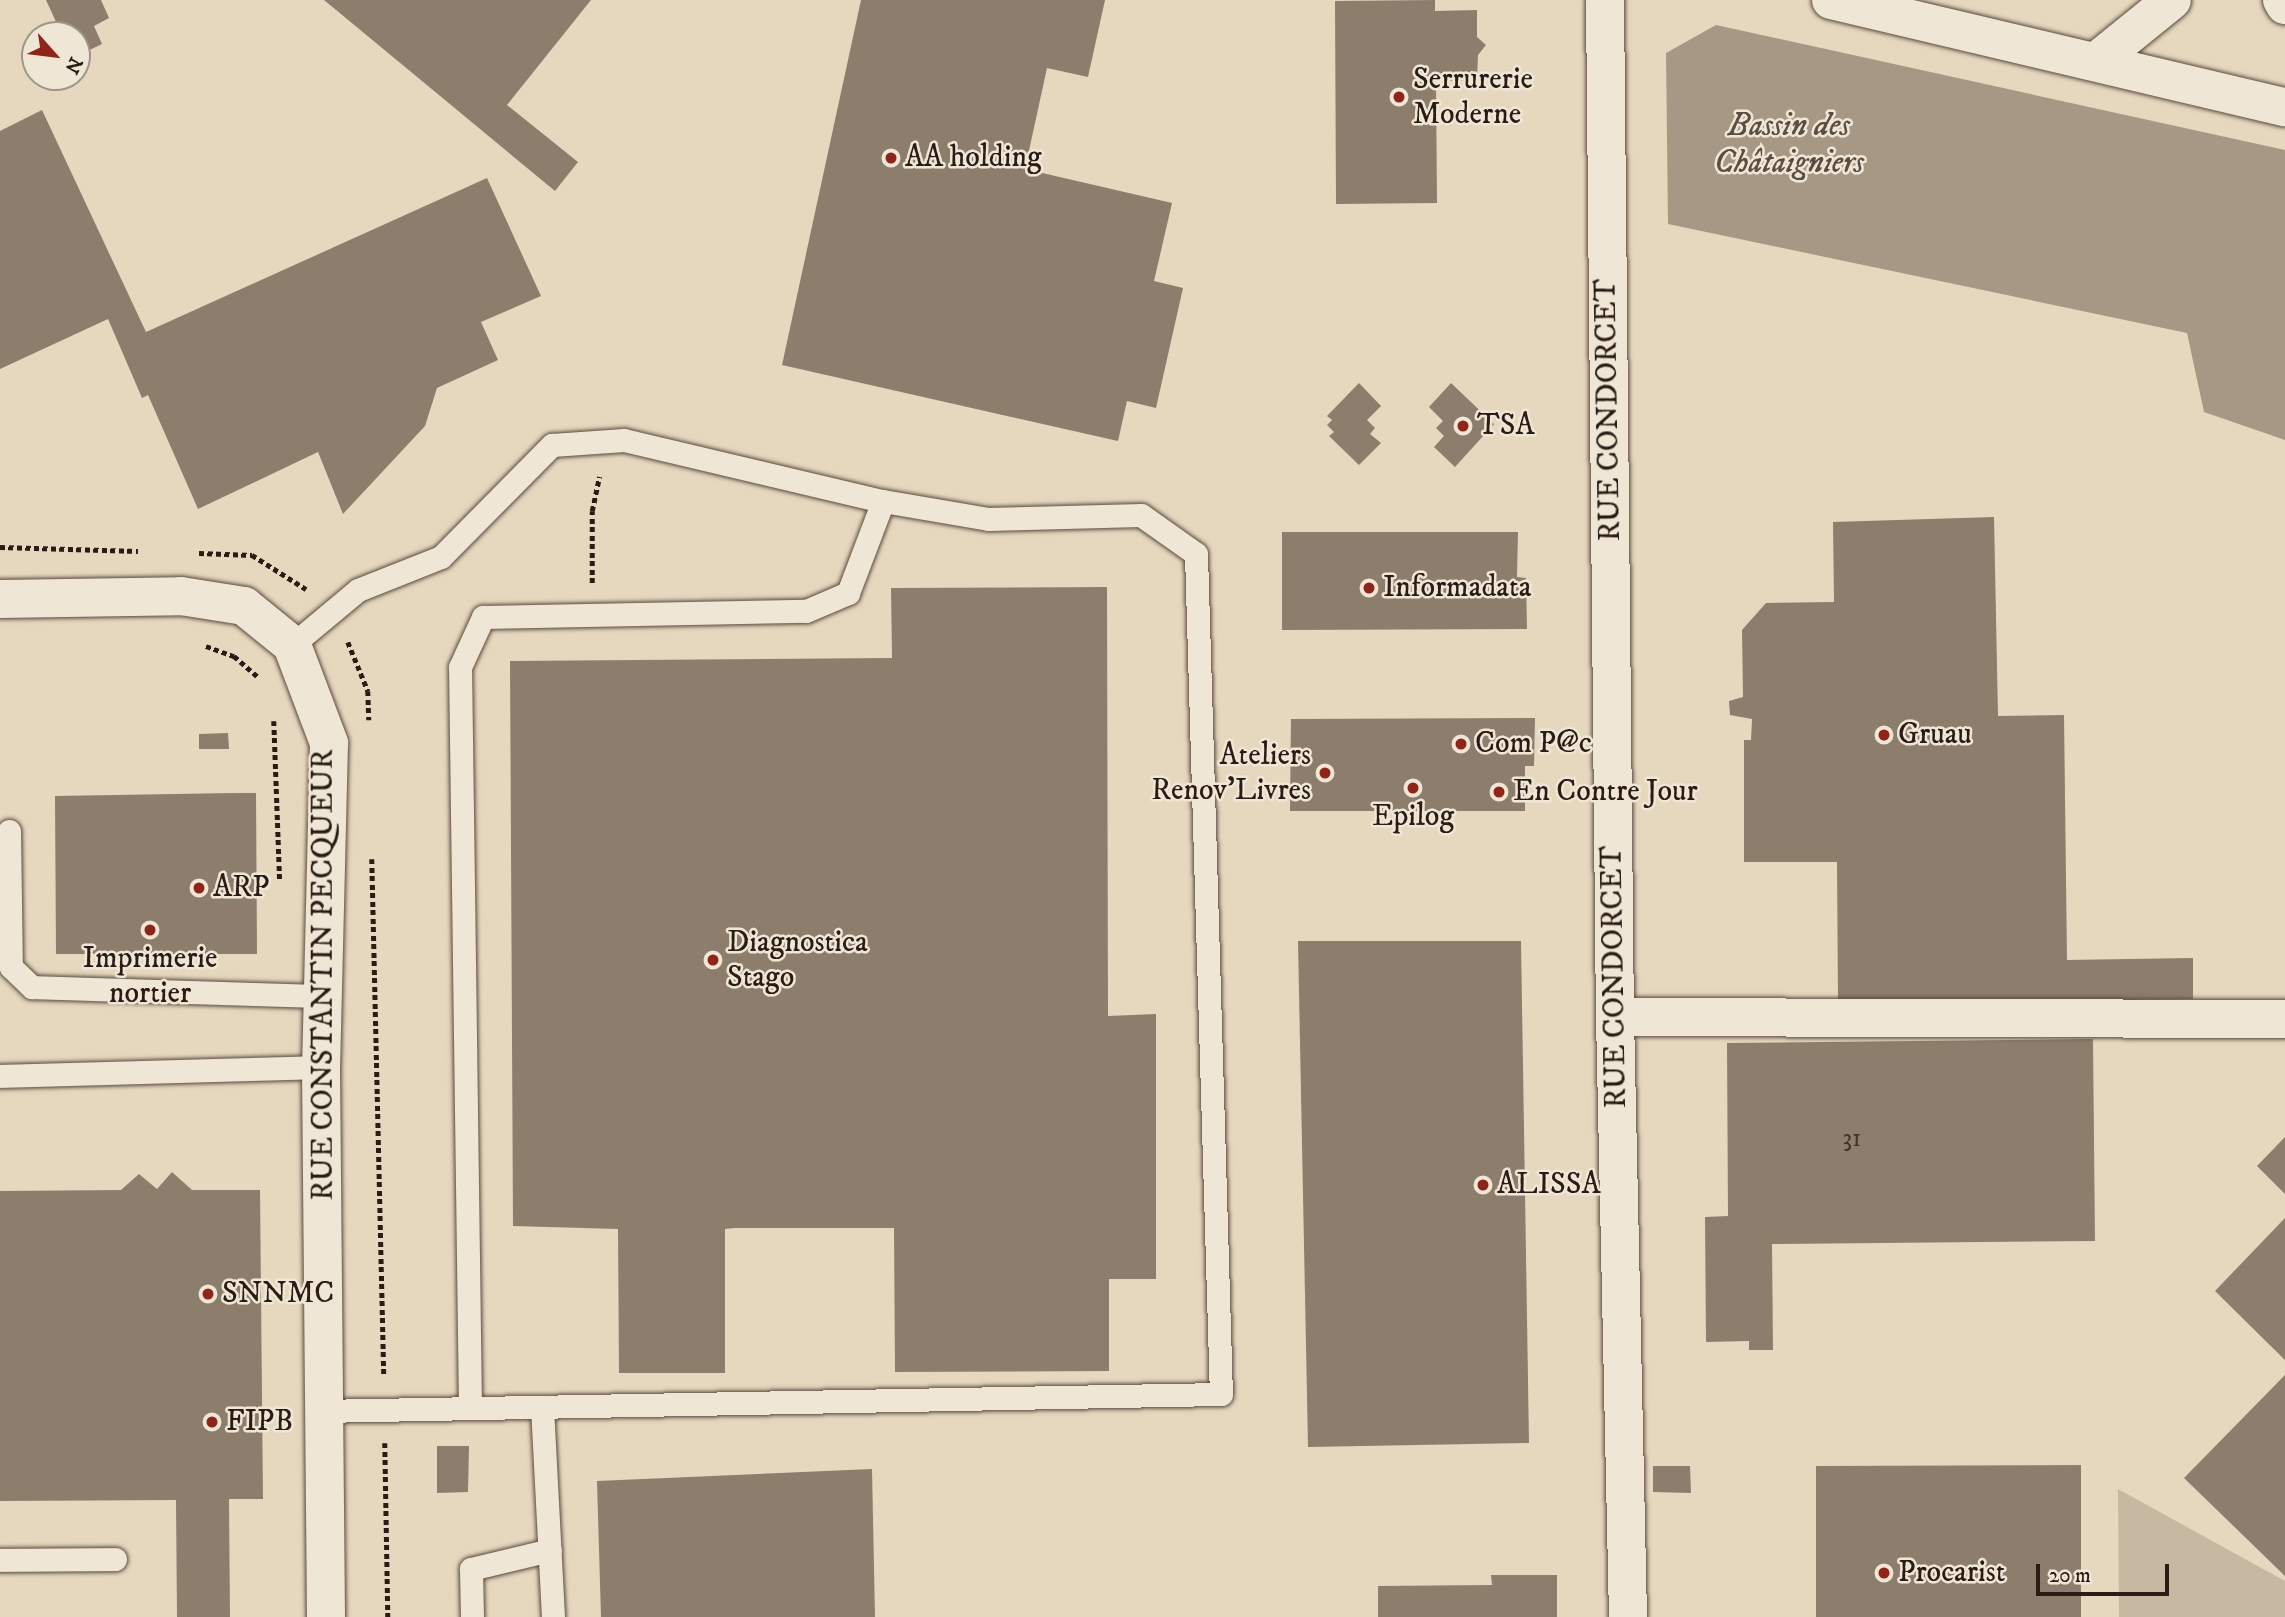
<!DOCTYPE html>
<meta charset="utf-8">
<style>
body{margin:0}
#map{position:relative;width:2285px;height:1617px;overflow:hidden;background:#e6d8be;font-family:"IM FELL DW Pica",serif}
div>[style]{position:absolute}
.green>*{inset:0;background:#c6b8a1}
.water>*{inset:0;background:#a69885}
.building>*{inset:0;background:#8c7d6d}
.path>*{height:4.5px;margin-top:-2.25px;transform-origin:0;background:repeating-linear-gradient(90deg,#2b1b15 0 5px,transparent 0 8.5px)}
.roads{filter:drop-shadow(0 0 2px #5a4a3f) drop-shadow(0 0 2px #5a4a3f)}
.service>*{height:23px;margin:-11.5px;padding:0 11.5px;transform-origin:11.5px;border-radius:11.5px;background:#efe6d5}
.minor>*{height:38px;margin:-19px;padding:0 19px;transform-origin:19px;border-radius:19px;background:#efe6d5}
.tertiary>*{height:38px;margin:-19px;padding:0 19px;transform-origin:19px;border-radius:19px;background:#efe6d5}
.secondary>*{height:38px;margin:-19px;padding:0 19px;transform-origin:19px;border-radius:19px;background:#efe6d5}
.dots>*{width:19px;height:19px;translate:-50% -50%;box-sizing:border-box;border:4px solid #efe6d5;border-radius:50%}
span{translate:-50% -50%;white-space:nowrap;text-align:center;line-height:1.15;-webkit-text-stroke:5px #efe6d5;paint-order:stroke}
.number-label{font-size:26px;color:#43342b}
.number-label span{-webkit-text-stroke-width:0}
.poi-label{font-size:30px;color:#2b1b15}
.left{translate:0 -50%;text-align:left}
.right{translate:-100% -50%;text-align:right}
.street-label{font-size:30px;color:#2b1b15}
.water-label{font-size:32px;color:#5c4d42;font-style:italic}
.north{position:absolute;left:21px;top:21px;width:70px;height:70px;box-sizing:border-box;background:#efe6d5;border:2px solid #a19588;border-radius:50%;rotate:118deg;font-size:19px;font-weight:700;line-height:28px;text-align:center;color:#2b1b15}
.north::after{content:'';display:block;margin:auto;width:24px;height:32px;background:#8f2418;clip-path:polygon(50% 0,100% 100%,50% 72%,0 100%)}
.scale{position:absolute;left:2036px;top:1564px;width:133px;height:32px;box-sizing:border-box;border:4px solid #2b1b15;border-top:0;padding-left:9px;font-size:21px;line-height:24px;white-space:nowrap;color:#2b1b15;-webkit-text-stroke:5px #efe6d5;paint-order:stroke}
</style>
<div id="map">
<div class="green">
<div style="clip-path:polygon(2118px 1489px,2285px 1581px,2285px 1617px,2119px 1617px)"></div>
</div>
<div class="water">
<div style="clip-path:polygon(1716px 25px,2285px 150px,2285px 440px,2204px 412px,2187px 333px,1668px 224px,1666px 53px)"></div>
</div>
<div class="building">
<div style="clip-path:polygon(46px 0,101px 0,109px 18px,94px 26px,102px 44px,77px 56px,77px 35px,62px 35px)"></div>
<div style="clip-path:polygon(324px 0,591px 0,507px 105px,578px 162px,555px 191px)"></div>
<div style="clip-path:polygon(861px 0,1105px 0,1088px 77px,1047px 68px,1025px 169px,1172px 203px,1154px 281px,1183px 288px,1156px 408px,1127px 401px,1118px 441px,782px 365px)"></div>
<div style="clip-path:polygon(1435px 0,1435px 11px,1477px 10px,1477px 37px,1486px 45px,1478px 55px,1477px 80px,1436px 81px,1437px 203px,1336px 204px,1335px 1px)"></div>
<div style="clip-path:polygon(42px 110px,146px 332px,487px 178px,541px 296px,481px 322px,498px 360px,437px 388px,425px 426px,343px 514px,318px 452px,198px 509px,148px 395px,142px 398px,108px 319px,0 369px,0 131px)"></div>
<div style="clip-path:polygon(1359px 383px,1381px 406px,1367px 420px,1375px 428px,1370px 434px,1381px 443px,1359px 465px,1329px 436px,1334px 432px,1327px 425px,1332px 420px,1327px 416px)"></div>
<div style="clip-path:polygon(1451px 383px,1494px 424px,1455px 467px,1434px 447px,1444px 436px,1436px 428px,1443px 421px,1429px 407px)"></div>
<div style="clip-path:polygon(1994px 517px,1998px 716px,2064px 715px,2067px 960px,2193px 958px,2193px 999px,1838px 1003px,1837px 862px,1744px 862px,1744px 740px,1751px 740px,1752px 719px,1730px 715px,1729px 701px,1743px 697px,1742px 630px,1766px 603px,1834px 602px,1833px 522px)"></div>
<div style="clip-path:polygon(1282px 532px,1518px 532px,1517px 577px,1526px 578px,1527px 629px,1282px 630px)"></div>
<div style="clip-path:polygon(1107px 587px,1108px 1016px,1156px 1014px,1156px 1279px,1109px 1279px,1109px 1371px,895px 1372px,894px 1228px,734px 1228px,725px 1229px,725px 1373px,619px 1373px,618px 1229px,513px 1226px,510px 661px,892px 658px,891px 588px)"></div>
<div style="clip-path:polygon(1535px 718px,1534px 766px,1525px 766px,1525px 811px,1290px 811px,1291px 719px)"></div>
<div style="clip-path:polygon(228px 733px,229px 749px,199px 749px,199px 734px)"></div>
<div style="clip-path:polygon(235px 793px,256px 793px,257px 954px,56px 954px,55px 796px)"></div>
<div style="clip-path:polygon(1298px 941px,1521px 941px,1529px 1443px,1308px 1447px)"></div>
<div style="clip-path:polygon(2093px 1039px,2095px 1241px,1772px 1244px,1773px 1350px,1749px 1350px,1749px 1341px,1706px 1342px,1705px 1217px,1728px 1216px,1727px 1043px)"></div>
<div style="clip-path:polygon(2285px 1137px,2285px 1194px,2257px 1166px)"></div>
<div style="clip-path:polygon(172px 1172px,192px 1190px,260px 1190px,263px 1499px,229px 1499px,230px 1617px,177px 1617px,176px 1500px,0 1501px,0 1191px,121px 1190px,139px 1174px,157px 1189px)"></div>
<div style="clip-path:polygon(2285px 1218px,2285px 1360px,2215px 1291px)"></div>
<div style="clip-path:polygon(2285px 1375px,2285px 1576px,2184px 1478px)"></div>
<div style="clip-path:polygon(437px 1446px,469px 1446px,468px 1492px,437px 1493px)"></div>
<div style="clip-path:polygon(2081px 1465px,2081px 1617px,1816px 1617px,1816px 1466px)"></div>
<div style="clip-path:polygon(1653px 1466px,1690px 1466px,1691px 1493px,1653px 1492px)"></div>
<div style="clip-path:polygon(872px 1469px,875px 1617px,601px 1617px,597px 1481px)"></div>
<div style="clip-path:polygon(1491px 1575px,1557px 1575px,1557px 1617px,1378px 1617px,1378px 1586px,1492px 1585px)"></div>
</div>
<div class="path">
<div style="left:0;top:547px;width:138px;rotate:1.7deg"></div>
<div style="left:199px;top:553px;width:53px;rotate:2.2deg"></div>
<div style="left:252px;top:555px;width:64px;rotate:32.2deg"></div>
<div style="left:592px;top:583px;width:72px;rotate:-90deg"></div>
<div style="left:592px;top:511px;width:35px;rotate:-78deg"></div>
<div style="left:348px;top:642px;width:53px;rotate:67.8deg"></div>
<div style="left:368px;top:691px;width:29px;rotate:88deg"></div>
<div style="left:206px;top:646px;width:30px;rotate:20deg"></div>
<div style="left:234px;top:656px;width:32px;rotate:41deg"></div>
<div style="left:274px;top:721px;width:160px;rotate:87.9deg"></div>
<div style="left:372px;top:859px;width:516px;rotate:88.67deg"></div>
<div style="left:385px;top:1443px;width:174px;rotate:89deg"></div>
</div>
<div class="roads">
<div class="service">
<div style="left:292px;top:645px;width:86px;rotate:-39.8deg"></div>
<div style="left:358px;top:590px;width:89px;rotate:-21.7deg"></div>
<div style="left:441px;top:557px;width:158px;rotate:-45.3deg"></div>
<div style="left:552px;top:445px;width:72px;rotate:-4deg"></div>
<div style="left:624px;top:440px;width:266px;rotate:13.3deg"></div>
<div style="left:883px;top:501px;width:107px;rotate:9.7deg"></div>
<div style="left:988px;top:519px;width:153px;rotate:-1.5deg"></div>
<div style="left:1141px;top:515px;width:67px;rotate:35.3deg"></div>
<div style="left:1196px;top:554px;width:840px;rotate:88.3deg"></div>
<div style="left:1221px;top:1394px;width:898px;rotate:178.92deg"></div>
<div style="left:9px;top:831px;width:136px;rotate:89.2deg"></div>
<div style="left:11px;top:967px;width:29px;rotate:44deg"></div>
<div style="left:32px;top:987px;width:291px;rotate:1.8deg"></div>
<div style="left:0;top:1076px;width:321px;rotate:-1.6deg"></div>
<div style="left:542px;top:1407px;width:210px;rotate:87deg"></div>
<div style="left:470px;top:1408px;width:741px;rotate:-90.77deg"></div>
<div style="left:460px;top:667px;width:55px;rotate:-65.3deg"></div>
<div style="left:483px;top:617px;width:323px;rotate:-1.1deg"></div>
<div style="left:806px;top:611px;width:46px;rotate:-23.2deg"></div>
<div style="left:848px;top:593px;width:98px;rotate:-69.2deg"></div>
<div style="left:0;top:1560px;width:115px;rotate:-0.5deg"></div>
<div style="left:472px;top:1617px;width:48px;rotate:-91.2deg"></div>
<div style="left:471px;top:1569px;width:81px;rotate:-13.5deg"></div>
</div>
<div class="minor">
<div style="left:1605px;top:0;width:1017px;rotate:89.44deg"></div>
<div style="left:1615px;top:1017px;width:600px;rotate:88.76deg"></div>
<div style="left:0;top:599px;width:181px;rotate:-0.9deg"></div>
<div style="left:181px;top:596px;width:64px;rotate:9deg"></div>
<div style="left:244px;top:606px;width:62px;rotate:39.1deg"></div>
<div style="left:292px;top:645px;width:105px;rotate:69.3deg"></div>
<div style="left:329px;top:743px;width:324px;rotate:91.4deg"></div>
<div style="left:321px;top:1067px;width:550px;rotate:89.48deg"></div>
<div style="left:1615px;top:1017px;width:670px;rotate:0.17deg"></div>
</div>
<div class="tertiary">
<div style="left:1831px;top:0;width:466px;rotate:13.3deg"></div>
<div style="left:2098px;top:60px;width:95px;rotate:-39deg"></div>
</div>
<div class="secondary">
<div style="left:2282px;top:0;width:6px;rotate:59deg"></div>
</div>
</div>
<div class="dots">
<div style="left:1399px;top:97px;background:#8f2418"></div>
<div style="left:891px;top:158px;background:#8f2418"></div>
<div style="left:1463px;top:426px;background:#8f2418"></div>
<div style="left:1369px;top:588px;background:#8f2418"></div>
<div style="left:1884px;top:735px;background:#8f2418"></div>
<div style="left:1461px;top:744px;background:#8f2418"></div>
<div style="left:1325px;top:773px;background:#8f2418"></div>
<div style="left:1413px;top:788px;background:#8f2418"></div>
<div style="left:1499px;top:792px;background:#8f2418"></div>
<div style="left:199px;top:888px;background:#8f2418"></div>
<div style="left:150px;top:930px;background:#8f2418"></div>
<div style="left:713px;top:960px;background:#8f2418"></div>
<div style="left:1483px;top:1185px;background:#8f2418"></div>
<div style="left:208px;top:1294px;background:#8f2418"></div>
<div style="left:212px;top:1422px;background:#8f2418"></div>
<div style="left:1884px;top:1573px;background:#8f2418"></div>
</div>
<div class="number-label">
<span style="left:1852px;top:1139px">31</span>
</div>
<div class="poi-label">
<span class="left" style="left:1413px;top:97px">Serrurerie<br>Moderne</span>
<span class="left" style="left:905px;top:158px">AA holding</span>
<span class="left" style="left:1477px;top:426px">TSA</span>
<span class="left" style="left:1383px;top:588px">Informadata</span>
<span class="left" style="left:1898px;top:735px">Gruau</span>
<span class="left" style="left:1475px;top:744px">Com P@c</span>
<span class="right" style="left:1311px;top:773px">Ateliers<br>Renov'Livres</span>
<span class="left" style="left:1513px;top:792px">En Contre Jour</span>
<span style="left:1413px;top:817px">Epilog</span>
<span class="left" style="left:213px;top:888px">ARP</span>
<span class="left" style="left:727px;top:960px">Diagnostica<br>Stago</span>
<span style="left:150px;top:976px">Imprimerie<br>nortier</span>
<span class="left" style="left:1497px;top:1185px">ALISSA</span>
<span class="left" style="left:222px;top:1294px">SNNMC</span>
<span class="left" style="left:226px;top:1422px">FIPB</span>
<span class="left" style="left:1898px;top:1573px">Procarist</span>
</div>
<div class="street-label">
<span style="left:1609px;top:410px;rotate:-91deg">RUE CONDORCET</span>
<span style="left:324px;top:975px;rotate:-90deg">RUE CONSTANTIN PECQUEUR</span>
<span style="left:1615px;top:977px;rotate:-91deg">RUE CONDORCET</span>
</div>
<div class="water-label">
<span style="left:1789px;top:145px">Bassin des<br>Châtaigniers</span>
</div>
<div class="north">N</div>
<div class="scale">20 m</div>
</div>
